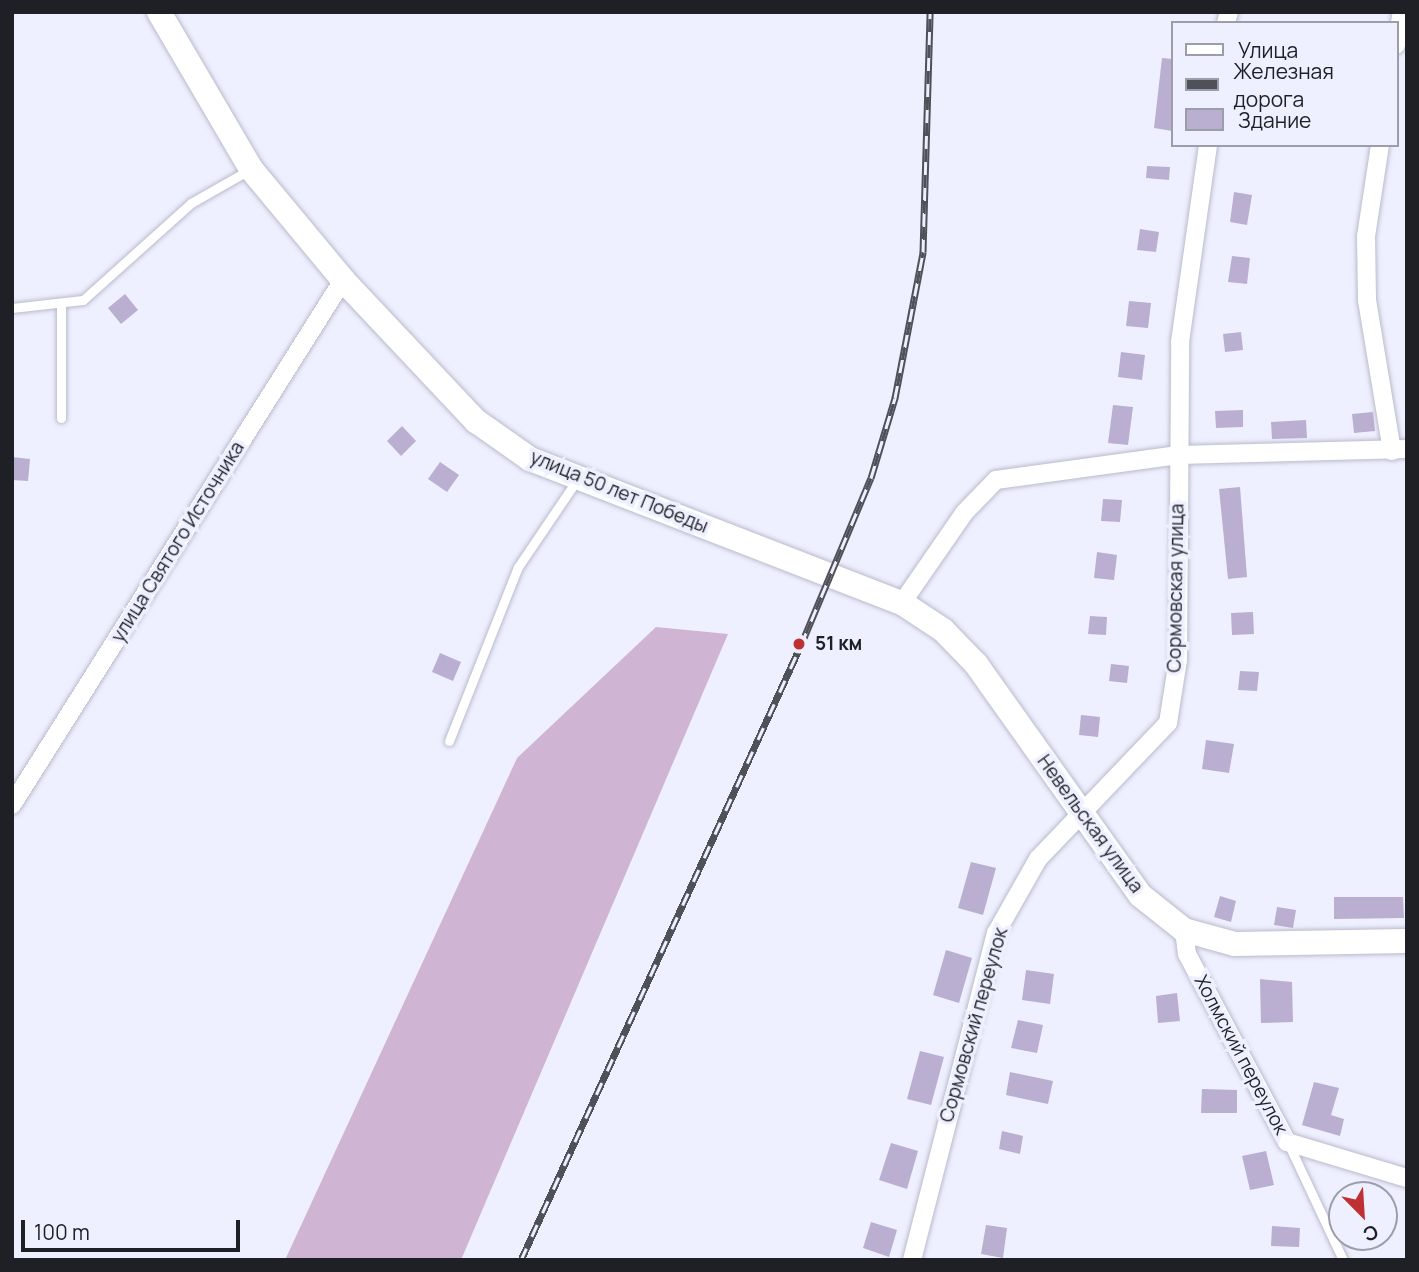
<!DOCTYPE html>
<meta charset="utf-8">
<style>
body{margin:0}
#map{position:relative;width:1419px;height:1272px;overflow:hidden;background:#eef0ff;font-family:Manrope,sans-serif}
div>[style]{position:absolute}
.forest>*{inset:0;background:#cfb5d3}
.building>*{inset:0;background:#baaed1}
.roads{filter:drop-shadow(0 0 2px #b9bbcc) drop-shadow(0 0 2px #b9bbcc)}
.lane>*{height:9px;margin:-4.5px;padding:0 4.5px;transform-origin:4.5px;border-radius:4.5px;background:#fff}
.street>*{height:18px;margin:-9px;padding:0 9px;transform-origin:9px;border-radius:9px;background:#fff}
.secondary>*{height:24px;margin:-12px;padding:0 12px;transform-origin:12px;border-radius:12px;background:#fff}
.rail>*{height:7px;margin-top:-3.5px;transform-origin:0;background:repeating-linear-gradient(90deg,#eef0ff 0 13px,#4f5058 0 26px);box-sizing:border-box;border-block:2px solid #4f5058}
.dots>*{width:19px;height:19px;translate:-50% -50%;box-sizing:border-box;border:4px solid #eef0ff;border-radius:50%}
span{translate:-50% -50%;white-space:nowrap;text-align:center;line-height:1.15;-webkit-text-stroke:7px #eef0ff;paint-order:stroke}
.street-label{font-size:19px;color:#1f2026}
.poi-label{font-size:19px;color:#1f2026;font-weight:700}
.left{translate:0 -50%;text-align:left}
.frame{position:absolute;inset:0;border:14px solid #1f2026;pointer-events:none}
.legend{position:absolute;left:1171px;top:21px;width:228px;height:126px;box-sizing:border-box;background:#eef0ff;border:2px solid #9b9da8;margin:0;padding:9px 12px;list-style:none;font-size:21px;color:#1f2026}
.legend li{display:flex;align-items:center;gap:14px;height:35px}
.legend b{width:35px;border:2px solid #9b9da8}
.north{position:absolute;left:1328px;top:1181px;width:70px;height:70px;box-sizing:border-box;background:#eef0ff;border:2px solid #9b9da8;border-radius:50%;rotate:156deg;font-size:19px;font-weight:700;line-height:28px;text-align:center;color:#1f2026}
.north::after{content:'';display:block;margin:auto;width:24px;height:32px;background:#bf3033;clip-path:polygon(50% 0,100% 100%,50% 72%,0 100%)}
.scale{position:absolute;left:21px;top:1220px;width:219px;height:32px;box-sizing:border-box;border:4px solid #1f2026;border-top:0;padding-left:9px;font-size:21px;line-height:24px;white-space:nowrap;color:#1f2026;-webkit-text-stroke:5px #eef0ff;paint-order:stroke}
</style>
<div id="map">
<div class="forest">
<div style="clip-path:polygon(656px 627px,728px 634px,461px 1260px,285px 1260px,517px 758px)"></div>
</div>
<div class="building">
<div style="clip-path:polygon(1162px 58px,1172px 59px,1172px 131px,1154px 128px)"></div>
<div style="clip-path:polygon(1147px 166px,1170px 167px,1169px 180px,1146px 178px)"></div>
<div style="clip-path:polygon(1234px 192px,1252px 195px,1247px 225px,1230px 222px)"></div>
<div style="clip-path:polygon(1140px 229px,1159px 232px,1156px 252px,1137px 250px)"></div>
<div style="clip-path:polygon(1232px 256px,1250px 258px,1247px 284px,1228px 282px)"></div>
<div style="clip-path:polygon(125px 294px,138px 310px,121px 324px,108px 308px)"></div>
<div style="clip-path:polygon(1129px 301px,1151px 303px,1148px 328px,1126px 326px)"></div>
<div style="clip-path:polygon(1241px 332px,1243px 350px,1225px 352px,1223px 334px)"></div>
<div style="clip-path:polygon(1121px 352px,1145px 355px,1142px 380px,1118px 377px)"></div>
<div style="clip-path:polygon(1113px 405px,1133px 407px,1128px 445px,1108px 443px)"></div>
<div style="clip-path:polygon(1243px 410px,1243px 427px,1216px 428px,1215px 411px)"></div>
<div style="clip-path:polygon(1373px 412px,1375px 431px,1354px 433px,1352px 414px)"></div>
<div style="clip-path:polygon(1306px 420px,1307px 438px,1272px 439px,1271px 422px)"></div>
<div style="clip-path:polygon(402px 426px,416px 441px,401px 456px,387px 441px)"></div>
<div style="clip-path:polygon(12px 457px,30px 459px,28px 481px,12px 480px)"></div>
<div style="clip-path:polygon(440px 462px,459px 475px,447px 492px,428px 479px)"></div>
<div style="clip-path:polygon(1240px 487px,1247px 577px,1228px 579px,1219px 489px)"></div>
<div style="clip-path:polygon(1103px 499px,1122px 500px,1120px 522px,1101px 521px)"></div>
<div style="clip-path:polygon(1097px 552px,1117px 555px,1114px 580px,1094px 578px)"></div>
<div style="clip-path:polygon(1253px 612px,1254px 634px,1232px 635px,1231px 613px)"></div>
<div style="clip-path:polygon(1090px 616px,1107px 617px,1106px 635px,1088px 634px)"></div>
<div style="clip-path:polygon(440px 653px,461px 662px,453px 681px,432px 672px)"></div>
<div style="clip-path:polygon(1111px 664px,1129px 666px,1127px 683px,1109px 681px)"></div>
<div style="clip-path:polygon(1240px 671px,1259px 672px,1257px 691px,1238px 690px)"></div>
<div style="clip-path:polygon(1081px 715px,1100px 717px,1098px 737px,1079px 735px)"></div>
<div style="clip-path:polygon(1206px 740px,1234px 744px,1229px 773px,1202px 769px)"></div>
<div style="clip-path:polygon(971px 862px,996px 868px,983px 915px,958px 908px)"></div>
<div style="clip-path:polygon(1220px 896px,1236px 901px,1231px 922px,1214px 917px)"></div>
<div style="clip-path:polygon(1334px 897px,1403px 897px,1404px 918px,1334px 919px)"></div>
<div style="clip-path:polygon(1277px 907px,1296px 910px,1293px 928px,1274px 925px)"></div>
<div style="clip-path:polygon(946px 950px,972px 958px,959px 1003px,933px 995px)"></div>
<div style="clip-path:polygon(1026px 970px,1054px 974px,1050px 1004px,1022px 1000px)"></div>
<div style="clip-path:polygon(1260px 979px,1292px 982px,1293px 1022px,1261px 1023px)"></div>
<div style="clip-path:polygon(1177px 993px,1180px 1021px,1158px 1023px,1156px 996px)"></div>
<div style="clip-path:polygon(1018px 1020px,1043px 1025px,1037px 1053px,1011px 1048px)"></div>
<div style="clip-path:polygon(920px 1051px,944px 1057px,931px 1105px,907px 1099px)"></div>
<div style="clip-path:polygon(1010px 1072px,1053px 1081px,1048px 1104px,1006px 1095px)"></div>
<div style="clip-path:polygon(1314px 1082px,1339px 1088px,1331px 1115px,1344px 1119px,1340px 1136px,1302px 1125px)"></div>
<div style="clip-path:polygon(1202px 1089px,1237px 1090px,1237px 1113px,1201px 1113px)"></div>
<div style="clip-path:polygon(1002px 1131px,1023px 1136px,1020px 1154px,999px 1149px)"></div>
<div style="clip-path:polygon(891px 1143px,918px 1151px,907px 1189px,879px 1180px)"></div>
<div style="clip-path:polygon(1266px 1151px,1274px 1185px,1250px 1190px,1242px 1156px)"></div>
<div style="clip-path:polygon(871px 1222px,897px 1230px,889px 1257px,863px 1248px)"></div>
<div style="clip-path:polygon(986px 1225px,1007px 1228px,1003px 1258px,981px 1254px)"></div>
<div style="clip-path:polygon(1272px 1226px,1300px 1228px,1299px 1247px,1271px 1246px)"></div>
</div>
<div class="roads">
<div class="lane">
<div style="left:61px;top:307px;width:111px;rotate:90deg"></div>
<div style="left:12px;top:308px;width:71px;rotate:-6.4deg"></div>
<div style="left:83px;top:300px;width:145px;rotate:-41.9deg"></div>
<div style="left:191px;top:203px;width:67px;rotate:-29.6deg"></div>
<div style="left:449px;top:741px;width:187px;rotate:-68.4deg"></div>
<div style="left:518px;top:567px;width:105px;rotate:-55.9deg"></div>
<div style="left:1288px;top:1143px;width:129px;rotate:64.8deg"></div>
</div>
<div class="street">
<div style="left:1226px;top:23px;width:11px;rotate:-75deg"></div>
<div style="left:1396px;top:45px;width:34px;rotate:-80deg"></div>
<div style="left:1380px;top:145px;width:92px;rotate:98.7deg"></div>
<div style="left:1366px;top:236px;width:64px;rotate:89.1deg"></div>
<div style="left:1367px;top:300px;width:153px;rotate:80.6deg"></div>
<div style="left:902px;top:603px;width:109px;rotate:-55.4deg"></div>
<div style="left:964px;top:513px;width:46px;rotate:-45.9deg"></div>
<div style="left:996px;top:480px;width:184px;rotate:-7.8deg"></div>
<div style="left:1178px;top:455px;width:229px;rotate:-1.5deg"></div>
<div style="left:12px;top:805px;width:621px;rotate:-57.77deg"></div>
<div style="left:1184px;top:930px;width:24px;rotate:83deg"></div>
<div style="left:1187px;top:954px;width:213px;rotate:62deg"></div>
<div style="left:1287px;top:1142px;width:125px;rotate:16.7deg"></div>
<div style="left:912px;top:1260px;width:338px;rotate:-75.6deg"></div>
<div style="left:996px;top:933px;width:85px;rotate:-60.4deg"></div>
<div style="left:1038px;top:859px;width:188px;rotate:-46.3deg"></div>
<div style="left:1168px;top:723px;width:64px;rotate:-81deg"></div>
<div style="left:1178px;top:660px;width:318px;rotate:-89.6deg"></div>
<div style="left:1180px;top:342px;width:199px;rotate:-81.9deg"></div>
</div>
<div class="secondary">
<div style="left:159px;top:12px;width:182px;rotate:59.6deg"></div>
<div style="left:251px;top:169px;width:144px;rotate:50.3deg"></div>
<div style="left:343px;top:280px;width:194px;rotate:46.7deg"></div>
<div style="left:476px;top:421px;width:66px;rotate:35.1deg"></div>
<div style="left:530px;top:459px;width:399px;rotate:21.2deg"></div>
<div style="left:902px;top:603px;width:49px;rotate:33.4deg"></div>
<div style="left:943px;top:630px;width:47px;rotate:45.9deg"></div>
<div style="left:976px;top:664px;width:283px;rotate:54.6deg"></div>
<div style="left:1140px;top:895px;width:56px;rotate:38.5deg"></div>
<div style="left:1184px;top:930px;width:53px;rotate:15.4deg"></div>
<div style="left:1235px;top:944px;width:172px;rotate:-1deg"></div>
</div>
</div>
<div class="rail">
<div style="left:521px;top:1260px;width:676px;rotate:-65.52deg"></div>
<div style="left:801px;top:645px;width:181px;rotate:-67.3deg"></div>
<div style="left:871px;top:478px;width:84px;rotate:-73.3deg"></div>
<div style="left:895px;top:398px;width:149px;rotate:-79.1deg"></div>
<div style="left:923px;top:252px;width:240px;rotate:-88.3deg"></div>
</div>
<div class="dots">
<div style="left:799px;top:644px;background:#bf3033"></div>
</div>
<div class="street-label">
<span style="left:619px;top:492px;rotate:22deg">улица 50 лет Победы</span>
<span style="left:178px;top:542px;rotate:-58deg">улица Святого Источника</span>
<span style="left:1176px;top:588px;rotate:-89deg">Сормовская улица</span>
<span style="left:1090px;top:824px;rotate:54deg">Невельская улица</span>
<span style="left:974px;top:1025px;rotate:-74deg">Сормовский переулок</span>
<span style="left:1241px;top:1055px;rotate:62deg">Холмский переулок</span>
</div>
<div class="poi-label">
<span class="left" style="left:815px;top:644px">51 км</span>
</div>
<div class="frame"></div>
<ul class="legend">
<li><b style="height:9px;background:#fff"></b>Улица</li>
<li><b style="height:9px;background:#4f5058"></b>Железная дорога</li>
<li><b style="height:19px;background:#baaed1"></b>Здание</li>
</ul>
<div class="north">С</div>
<div class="scale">100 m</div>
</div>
